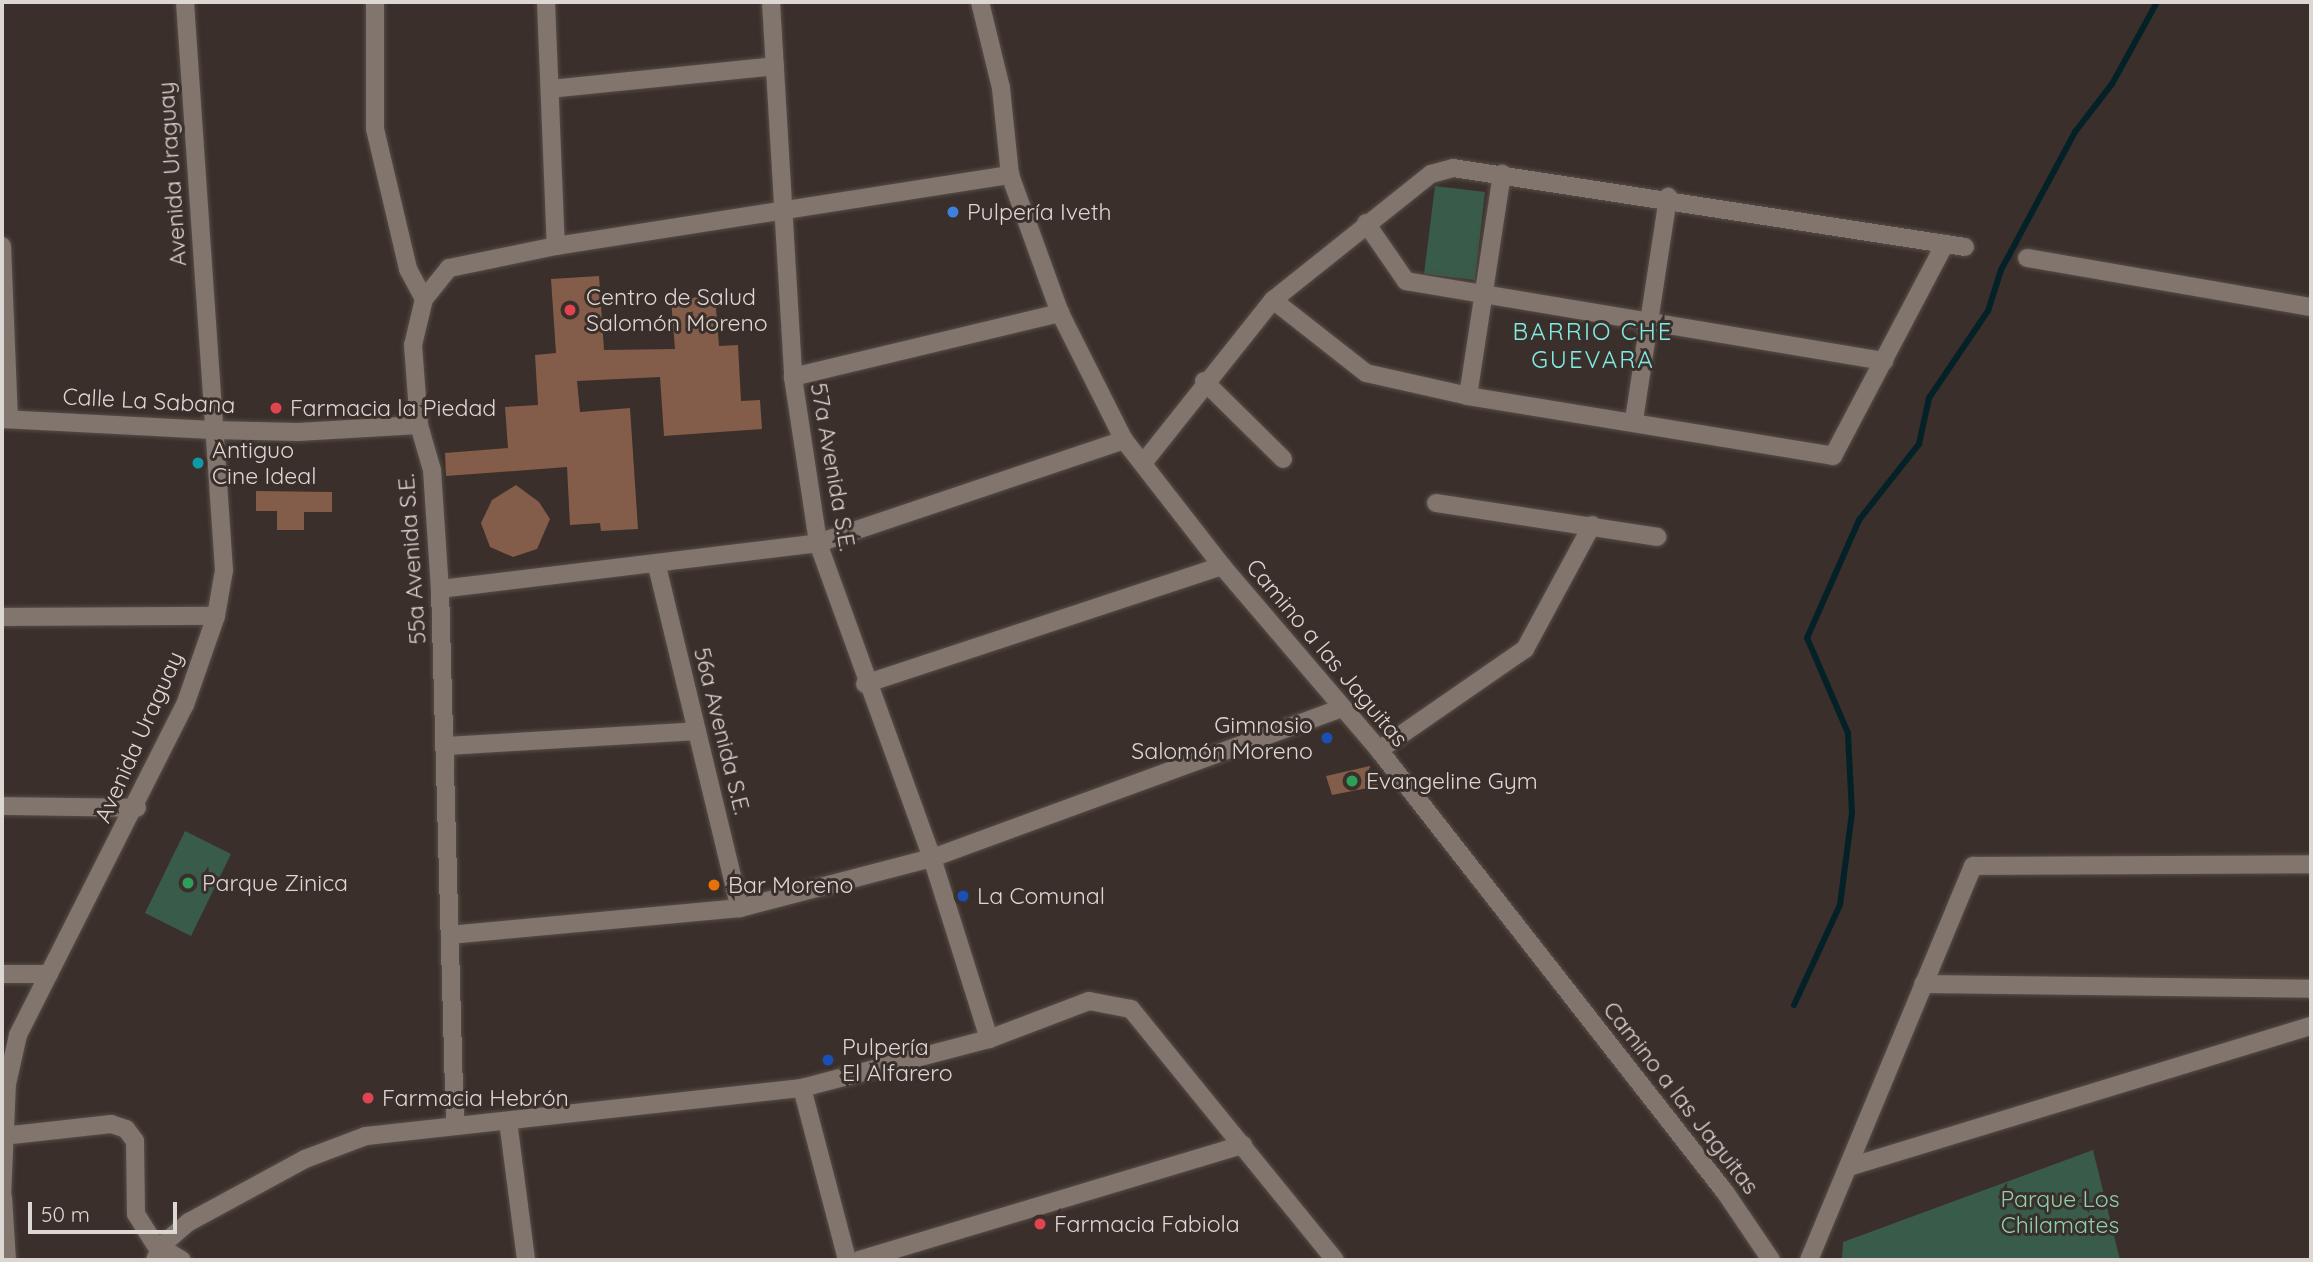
<!DOCTYPE html>
<meta charset="utf-8">
<style>
body{margin:0}
#map{position:relative;width:2313px;height:1262px;overflow:hidden;background:#3a2f2a;font-family:Quicksand,sans-serif}
div>[style]{position:absolute}
.green>*{inset:0;background:#395b4a}
.stream>*{height:6px;margin:-3px;padding:0 3px;transform-origin:3px;border-radius:3px;background:#052128}
.building>*{inset:0;background:#835d49}
.roads{filter:drop-shadow(0 0 2px #564d48) drop-shadow(0 0 2px #564d48)}
.minor>*{height:18px;margin:-9px;padding:0 9px;transform-origin:9px;border-radius:9px;background:#81756e}
.tertiary>*{height:18px;margin:-9px;padding:0 9px;transform-origin:9px;border-radius:9px;background:#81756e}
.dots>*{width:19px;height:19px;translate:-50% -50%;box-sizing:border-box;border:4px solid #3a2f2a;border-radius:50%}
span{translate:-50% -50%;white-space:nowrap;text-align:center;line-height:1.15;-webkit-text-stroke:6px #3a2f2a;paint-order:stroke}
.street-label{font-size:23px;color:#ddd7d3}
.poi-label{font-size:23px;color:#ddd7d3}
.left{translate:0 -50%;text-align:left}
.right{translate:-100% -50%;text-align:right}
.park-label{font-size:23px;color:#8bd3af}
.neighbourhood-label{font-size:24px;color:#80ebe3;letter-spacing:2px}
.frame{position:absolute;inset:0;border:4px solid #ddd7d3;pointer-events:none}
.scale{position:absolute;left:28px;top:1202px;width:149px;height:32px;box-sizing:border-box;border:4px solid #ddd7d3;border-top:0;padding-left:9px;font-size:21px;line-height:24px;white-space:nowrap;color:#ddd7d3;-webkit-text-stroke:5px #3a2f2a;paint-order:stroke}
</style>
<div id="map">
<div class="green">
<div style="clip-path:polygon(1435px 186px,1485px 192px,1475px 280px,1424px 274px)"></div>
<div style="clip-path:polygon(185px 831px,231px 854px,191px 936px,145px 913px)"></div>
<div style="clip-path:polygon(2093px 1150px,2120px 1260px,1842px 1260px,1843px 1242px)"></div>
</div>
<div class="stream">
<div style="left:1794px;top:1005px;width:110px;rotate:-65.3deg"></div>
<div style="left:1840px;top:905px;width:93px;rotate:-82.6deg"></div>
<div style="left:1852px;top:813px;width:80px;rotate:-92.9deg"></div>
<div style="left:1848px;top:733px;width:103px;rotate:-113.3deg"></div>
<div style="left:1807px;top:638px;width:129px;rotate:-66.2deg"></div>
<div style="left:1859px;top:520px;width:97px;rotate:-51.7deg"></div>
<div style="left:1919px;top:444px;width:47px;rotate:-77.7deg"></div>
<div style="left:1929px;top:398px;width:105px;rotate:-55.9deg"></div>
<div style="left:1988px;top:311px;width:43px;rotate:-72.4deg"></div>
<div style="left:2001px;top:270px;width:157px;rotate:-61.8deg"></div>
<div style="left:2075px;top:132px;width:61px;rotate:-52.4deg"></div>
<div style="left:2112px;top:84px;width:94px;rotate:-61.2deg"></div>
</div>
<div class="building">
<div style="clip-path:polygon(599px 276px,604px 350px,675px 349px,671px 299px,715px 296px,719px 346px,738px 345px,741px 401px,760px 400px,762px 429px,664px 436px,660px 377px,577px 381px,580px 412px,630px 408px,638px 529px,601px 531px,600px 523px,570px 525px,567px 467px,446px 476px,445px 453px,508px 448px,505px 407px,538px 405px,535px 355px,556px 353px,551px 279px)"></div>
<div style="clip-path:polygon(516px 485px,539px 502px,550px 519px,537px 549px,513px 557px,490px 547px,481px 523px,492px 500px)"></div>
<div style="clip-path:polygon(256px 491px,332px 492px,332px 512px,304px 512px,304px 530px,277px 530px,277px 511px,256px 511px)"></div>
<div style="clip-path:polygon(1370px 766px,1378px 786px,1332px 795px,1326px 776px)"></div>
</div>
<div class="roads">
<div class="minor">
<div style="left:375px;top:2px;width:127px;rotate:90deg"></div>
<div style="left:375px;top:129px;width:144px;rotate:76.7deg"></div>
<div style="left:408px;top:269px;width:34px;rotate:62deg"></div>
<div style="left:424px;top:299px;width:47px;rotate:103.4deg"></div>
<div style="left:413px;top:345px;width:80px;rotate:85.7deg"></div>
<div style="left:419px;top:425px;width:47px;rotate:73.9deg"></div>
<div style="left:432px;top:470px;width:119px;rotate:86.2deg"></div>
<div style="left:440px;top:589px;width:536px;rotate:88.4deg"></div>
<div style="left:546px;top:2px;width:244px;rotate:87.7deg"></div>
<div style="left:771px;top:2px;width:376px;rotate:86.6deg"></div>
<div style="left:793px;top:377px;width:168px;rotate:81.4deg"></div>
<div style="left:818px;top:543px;width:335px;rotate:70.1deg"></div>
<div style="left:932px;top:858px;width:190px;rotate:72.5deg"></div>
<div style="left:550px;top:89px;width:226px;rotate:-5.8deg"></div>
<div style="left:1366px;top:223px;width:70px;rotate:55.4deg"></div>
<div style="left:1406px;top:281px;width:485px;rotate:9.5deg"></div>
<div style="left:2px;top:246px;width:173px;rotate:87.7deg"></div>
<div style="left:2027px;top:258px;width:288px;rotate:9.8deg"></div>
<div style="left:424px;top:299px;width:40px;rotate:-51deg"></div>
<div style="left:449px;top:268px;width:109px;rotate:-11.6deg"></div>
<div style="left:556px;top:246px;width:460px;rotate:-8.9deg"></div>
<div style="left:1273px;top:300px;width:118px;rotate:38.1deg"></div>
<div style="left:1366px;top:373px;width:105px;rotate:12.7deg"></div>
<div style="left:1468px;top:396px;width:370px;rotate:9.3deg"></div>
<div style="left:1833px;top:456px;width:240px;rotate:-62.2deg"></div>
<div style="left:793px;top:377px;width:275px;rotate:-13.5deg"></div>
<div style="left:1204px;top:381px;width:111px;rotate:44.6deg"></div>
<div style="left:1468px;top:396px;width:225px;rotate:-81.3deg"></div>
<div style="left:1634px;top:420px;width:226px;rotate:-81.3deg"></div>
<div style="left:212px;top:430px;width:86px;rotate:1.3deg"></div>
<div style="left:298px;top:432px;width:121px;rotate:-3.3deg"></div>
<div style="left:1144px;top:462px;width:207px;rotate:-51.5deg"></div>
<div style="left:1273px;top:300px;width:202px;rotate:-38.6deg"></div>
<div style="left:1431px;top:174px;width:23px;rotate:-15deg"></div>
<div style="left:1453px;top:168px;width:518px;rotate:8.77deg"></div>
<div style="left:1436px;top:503px;width:224px;rotate:8.7deg"></div>
<div style="left:657px;top:566px;width:352px;rotate:76.4deg"></div>
<div style="left:440px;top:589px;width:381px;rotate:-6.9deg"></div>
<div style="left:818px;top:543px;width:323px;rotate:-18.6deg"></div>
<div style="left:2px;top:617px;width:214px;rotate:-0.3deg"></div>
<div style="left:865px;top:684px;width:376px;rotate:-18.3deg"></div>
<div style="left:447px;top:746px;width:250px;rotate:-3.4deg"></div>
<div style="left:1379px;top:750px;width:178px;rotate:-34.7deg"></div>
<div style="left:1525px;top:649px;width:141px;rotate:-61.6deg"></div>
<div style="left:2px;top:806px;width:135px;rotate:0.8deg"></div>
<div style="left:450px;top:935px;width:291px;rotate:-5.3deg"></div>
<div style="left:740px;top:908px;width:198px;rotate:-14.6deg"></div>
<div style="left:932px;top:858px;width:434px;rotate:-20.1deg"></div>
<div style="left:2px;top:974px;width:47px"></div>
<div style="left:1923px;top:984px;width:388px;rotate:0.7deg"></div>
<div style="left:802px;top:1088px;width:178px;rotate:75.3deg"></div>
<div style="left:508px;top:1121px;width:140px;rotate:82.6deg"></div>
<div style="left:3px;top:1136px;width:109px;rotate:-6.3deg"></div>
<div style="left:111px;top:1124px;width:16px;rotate:18deg"></div>
<div style="left:126px;top:1129px;width:15px;rotate:53deg"></div>
<div style="left:135px;top:1141px;width:73px;rotate:89.2deg"></div>
<div style="left:136px;top:1214px;width:36px;rotate:58deg"></div>
<div style="left:155px;top:1244px;width:31px;rotate:31deg"></div>
<div style="left:1849px;top:1167px;width:483px;rotate:-17deg"></div>
<div style="left:3px;top:1197px;width:63px;rotate:86.4deg"></div>
<div style="left:155px;top:1260px;width:15px;rotate:-67deg"></div>
<div style="left:161px;top:1246px;width:37px;rotate:-41deg"></div>
<div style="left:189px;top:1222px;width:132px;rotate:-28.5deg"></div>
<div style="left:305px;top:1159px;width:65px;rotate:-20.7deg"></div>
<div style="left:366px;top:1136px;width:439px;rotate:-6.3deg"></div>
<div style="left:802px;top:1088px;width:193px;rotate:-14.7deg"></div>
<div style="left:989px;top:1039px;width:107px;rotate:-20.8deg"></div>
<div style="left:1089px;top:1001px;width:43px;rotate:10.8deg"></div>
<div style="left:1131px;top:1009px;width:323px;rotate:50.9deg"></div>
<div style="left:859px;top:1260px;width:401px;rotate:-16.7deg"></div>
<div style="left:1809px;top:1260px;width:427px;rotate:-67.4deg"></div>
<div style="left:1973px;top:866px;width:338px;rotate:-0.3deg"></div>
</div>
<div class="tertiary">
<div style="left:980px;top:2px;width:89px;rotate:76.3deg"></div>
<div style="left:1001px;top:88px;width:87px;rotate:84.1deg"></div>
<div style="left:1010px;top:175px;width:147px;rotate:70.1deg"></div>
<div style="left:1060px;top:313px;width:142px;rotate:63.3deg"></div>
<div style="left:1124px;top:440px;width:160px;rotate:52.1deg"></div>
<div style="left:1222px;top:566px;width:242px;rotate:49.5deg"></div>
<div style="left:1379px;top:750px;width:561px;rotate:51.95deg"></div>
<div style="left:1725px;top:1192px;width:82px;rotate:55.9deg"></div>
<div style="left:2px;top:419px;width:210px;rotate:3deg"></div>
<div style="left:2px;top:1197px;width:113px;rotate:-87.5deg"></div>
<div style="left:7px;top:1084px;width:50px;rotate:-77.3deg"></div>
<div style="left:18px;top:1035px;width:370px;rotate:-63.2deg"></div>
<div style="left:185px;top:705px;width:94px;rotate:-70.8deg"></div>
<div style="left:216px;top:616px;width:47px;rotate:-80.1deg"></div>
<div style="left:224px;top:570px;width:569px;rotate:-93.93deg"></div>
</div>
</div>
<div class="dots">
<div style="left:953px;top:212px;background:#3f7fe0"></div>
<div style="left:570px;top:310px;background:#e0444e"></div>
<div style="left:276px;top:408px;background:#e0444e"></div>
<div style="left:198px;top:463px;background:#0f9aa8"></div>
<div style="left:1327px;top:738px;background:#1a4fb4"></div>
<div style="left:1352px;top:781px;background:#2e9e5b"></div>
<div style="left:188px;top:883px;background:#2e9e5b"></div>
<div style="left:714px;top:885px;background:#e8710a"></div>
<div style="left:963px;top:896px;background:#1a4fb4"></div>
<div style="left:828px;top:1060px;background:#1a4fb4"></div>
<div style="left:368px;top:1098px;background:#e0444e"></div>
<div style="left:1040px;top:1224px;background:#e0444e"></div>
</div>
<div class="street-label">
<span style="left:172px;top:174px;rotate:-94deg">Avenida Uraguay</span>
<span style="left:149px;top:401px;rotate:3deg">Calle La Sabana</span>
<span style="left:833px;top:467px;rotate:80deg">57a Avenida S.E.</span>
<span style="left:412px;top:559px;rotate:-94deg">55a Avenida S.E.</span>
<span style="left:1327px;top:653px;rotate:50deg">Camino a las Jaguitas</span>
<span style="left:722px;top:731px;rotate:76deg">56a Avenida S.E.</span>
<span style="left:139px;top:737px;rotate:-66deg">Avenida Uraguay</span>
<span style="left:1681px;top:1098px;rotate:52deg">Camino a las Jaguitas</span>
</div>
<div class="poi-label">
<span class="left" style="left:967px;top:212px">Pulpería Iveth</span>
<span class="left" style="left:586px;top:310px">Centro de Salud<br>Salomón Moreno</span>
<span class="left" style="left:290px;top:408px">Farmacia la Piedad</span>
<span class="left" style="left:212px;top:463px">Antiguo<br>Cine Ideal</span>
<span class="right" style="left:1313px;top:738px">Gimnasio<br>Salomón Moreno</span>
<span class="left" style="left:1366px;top:781px">Evangeline Gym</span>
<span class="left" style="left:202px;top:883px">Parque Zinica</span>
<span class="left" style="left:728px;top:885px">Bar Moreno</span>
<span class="left" style="left:977px;top:896px">La Comunal</span>
<span class="left" style="left:842px;top:1060px">Pulpería<br>El Alfarero</span>
<span class="left" style="left:382px;top:1098px">Farmacia Hebrón</span>
<span class="left" style="left:1054px;top:1224px">Farmacia Fabiola</span>
</div>
<div class="park-label">
<span style="left:2060px;top:1212px">Parque Los<br>Chilamates</span>
</div>
<div class="neighbourhood-label">
<span style="left:1593px;top:346px">BARRIO CHE<br>GUEVARA</span>
</div>
<div class="frame"></div>
<div class="scale">50 m</div>
</div>
